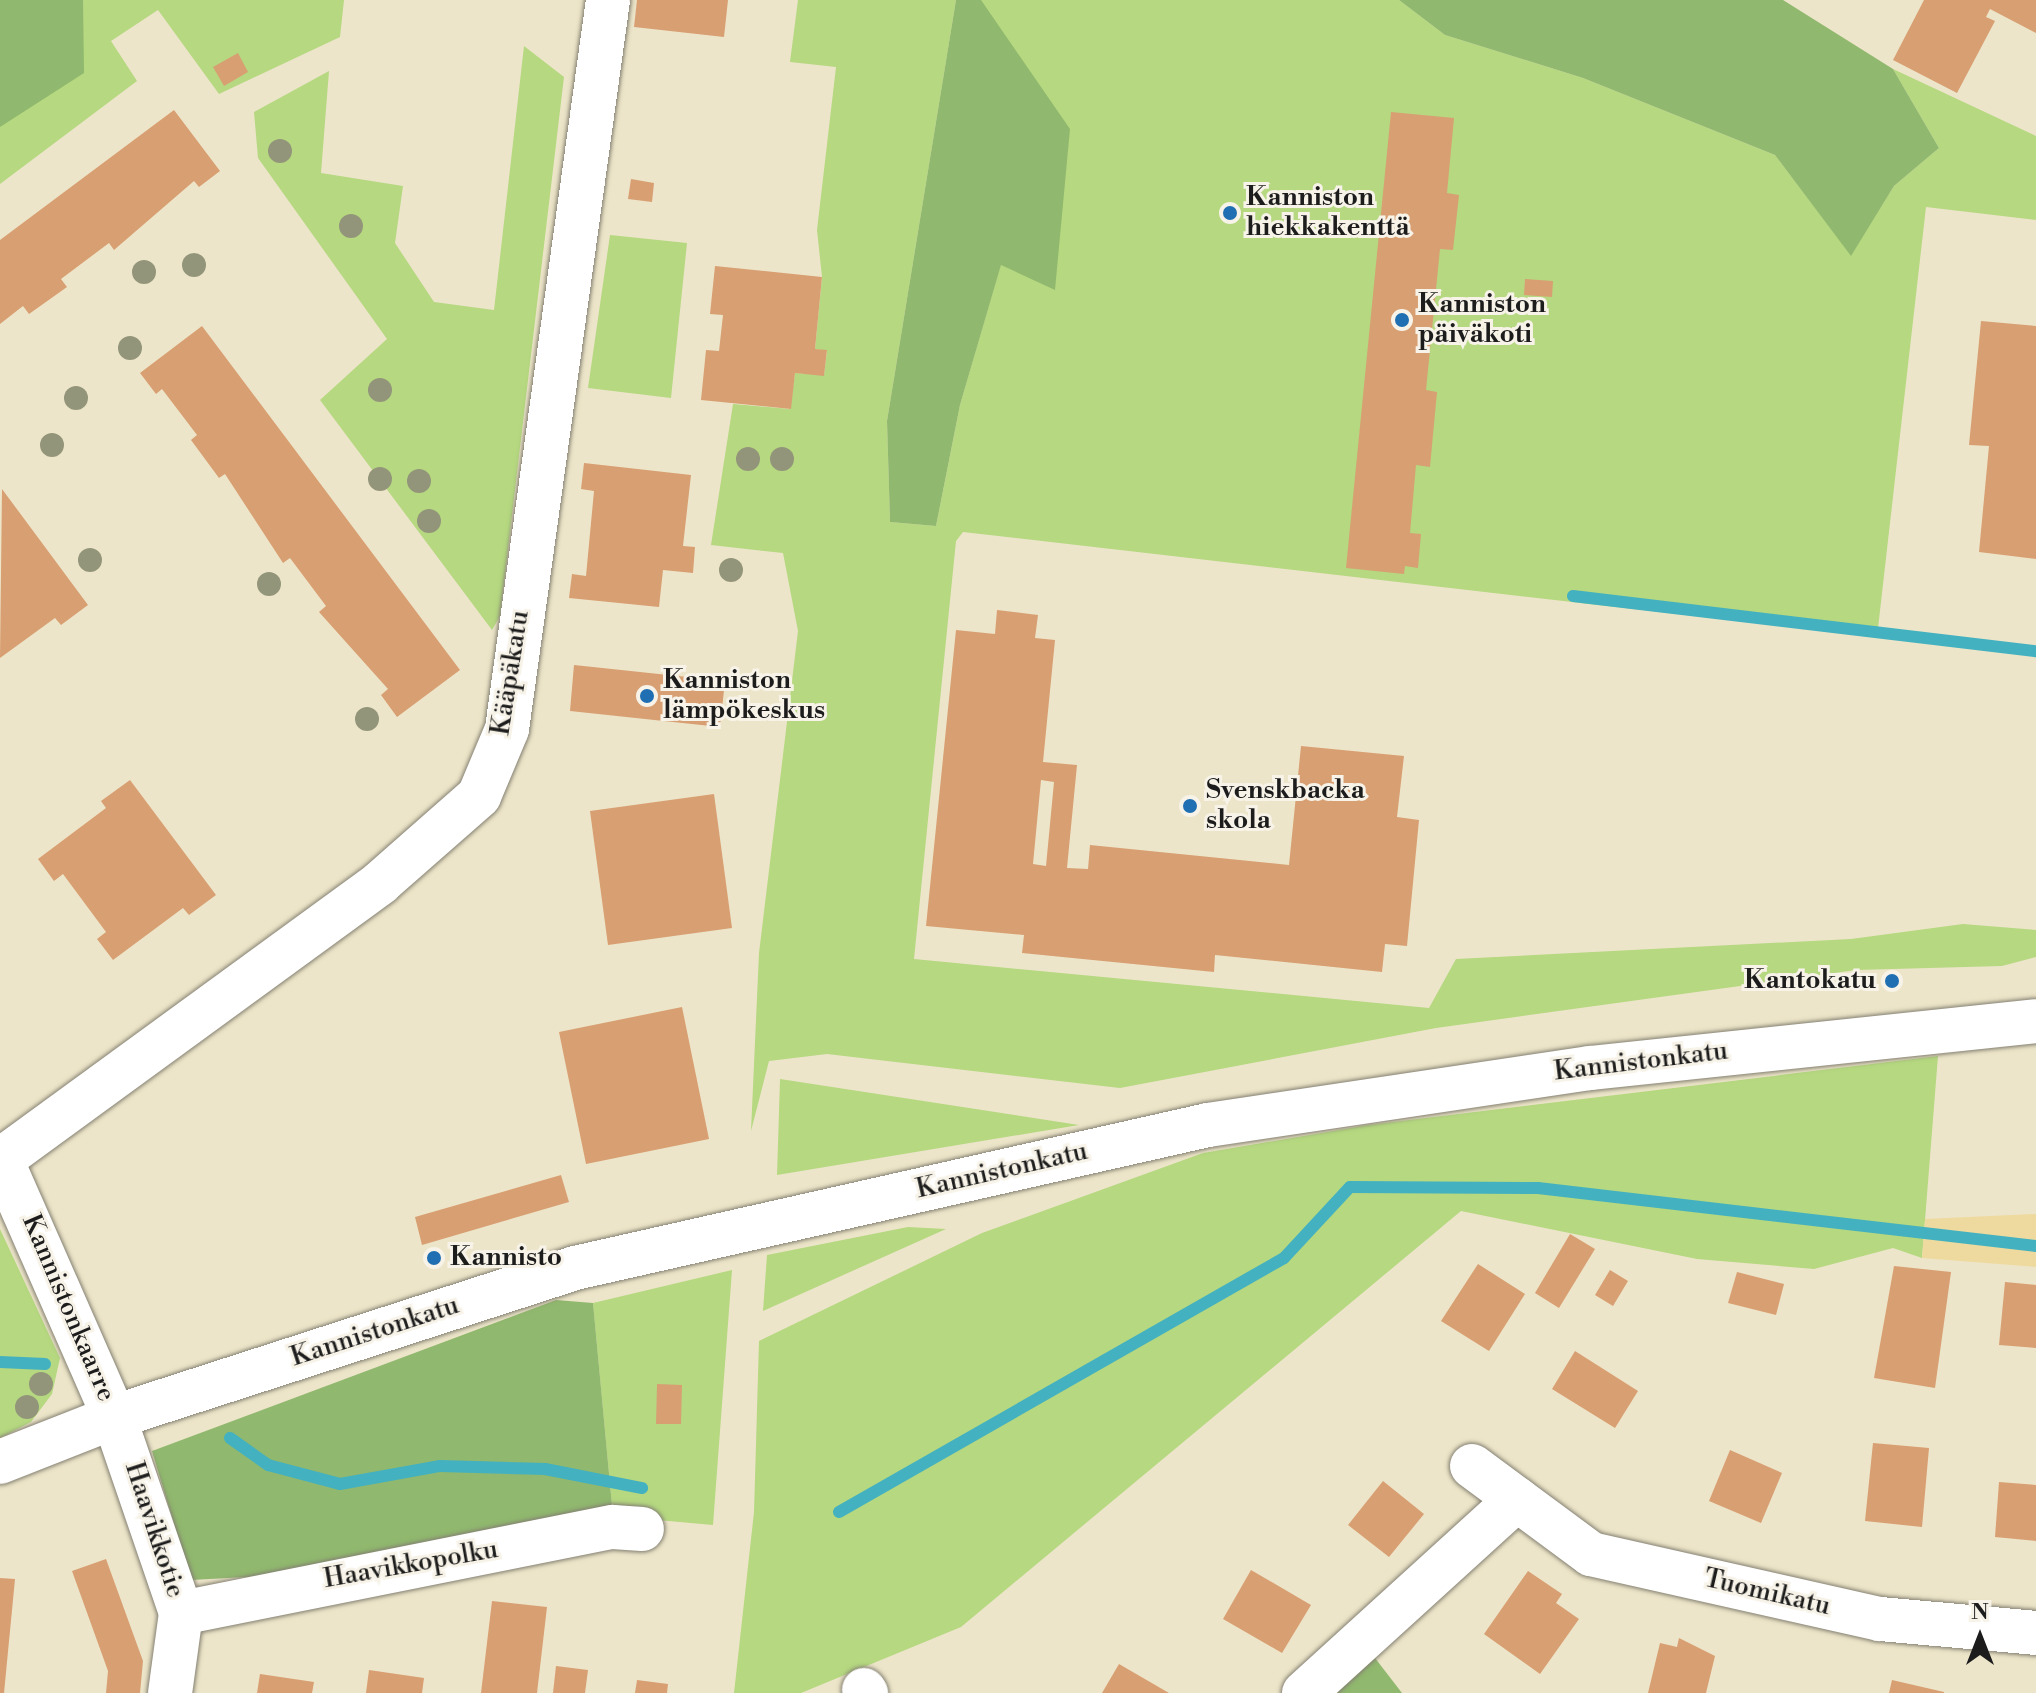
<!DOCTYPE html>
<meta charset="utf-8">
<style>
body{margin:0}
#map{position:relative;width:2036px;height:1693px;overflow:hidden;background:#ede5c9;font-family:"Libre Bodoni",serif}
div>[style]{position:absolute}
.green>*{inset:0;background:#b5d880}
.forest>*{inset:0;background:#90b86e}
.sand>*{inset:0;background:#eeda9e}
.stream>*{height:12px;margin:-6px;padding:0 6px;transform-origin:6px;border-radius:6px;background:#44b1c0}
.building>*{inset:0;background:#d89f72}
.roads{filter:drop-shadow(0 0 2px #848072) drop-shadow(0 0 2px #848072)}
.minor>*{height:44px;margin:-22px;padding:0 22px;transform-origin:22px;border-radius:22px;background:#fff}
.trees>*{width:24px;height:24px;margin:-12px;border-radius:50%;background:#93957a}
.dots>*{width:22px;height:22px;translate:-50% -50%;box-sizing:border-box;border:4px solid #f7f3e8;border-radius:50%}
span{translate:-50% -50%;white-space:nowrap;text-align:center;line-height:1.15;-webkit-text-stroke:6px #f7f3e8;paint-order:stroke}
.poi-label{font-size:26px;color:#1c1c1c;font-weight:700}
.left{translate:0 -50%;text-align:left}
.right{translate:-100% -50%;text-align:right}
.street-label{font-size:26px;color:#1c1c1c}
.north{position:absolute;left:1940px;top:1597px;width:80px;height:80px;-webkit-text-stroke:6px #f7f3e8;paint-order:stroke;rotate:0deg;font-size:22px;font-weight:700;line-height:32px;text-align:center;color:#1c1c1c}
.north::after{content:'';display:block;margin:auto;width:28px;height:36px;background:#1c1c1c;clip-path:polygon(50% 0,100% 100%,50% 72%,0 100%)}
</style>
<div id="map">
<div class="green">
<div style="clip-path:polygon(0 0,344px 0,340px 37px,219px 94px,158px 10px,111px 41px,137px 81px,0 184px)"></div>
<div style="clip-path:polygon(798px 0,956px 0,887px 421px,890px 522px,936px 526px,960px 405px,1001px 264px,1054px 289px,981px 0,1399px 0,1445px 35px,1583px 78px,1775px 155px,1851px 255px,1894px 186px,1939px 148px,1893px 69px,2036px 136px,2036px 220px,1926px 207px,1877px 637px,963px 532px,956px 541px,914px 959px,1429px 1008px,1456px 959px,1851px 939px,1963px 924px,2036px 930px,2036px 957px,2002px 966px,1856px 970px,1436px 1028px,1120px 1088px,827px 1054px,769px 1061px,751px 1131px,759px 953px,798px 631px,783px 553px,711px 545px,733px 404px,790px 409px,795px 373px,824px 375px,827px 351px,815px 349px,822px 277px,817px 230px,836px 67px,790px 62px)"></div>
<div style="clip-path:polygon(524px 46px,564px 77px,500px 616px,492px 630px,320px 400px,387px 339px,258px 158px,254px 112px,329px 71px,321px 173px,403px 186px,395px 243px,434px 302px,494px 310px)"></div>
<div style="clip-path:polygon(610px 235px,687px 243px,671px 398px,588px 388px)"></div>
<div style="clip-path:polygon(1938px 1056px,1922px 1258px,1893px 1248px,1814px 1269px,1697px 1259px,1461px 1211px,961px 1627px,801px 1693px,734px 1693px,754px 1512px,759px 1341px,982px 1233px,1203px 1153px,1368px 1125px)"></div>
<div style="clip-path:polygon(780px 1079px,1079px 1125px,777px 1175px)"></div>
<div style="clip-path:polygon(908px 1227px,946px 1229px,763px 1311px,767px 1255px)"></div>
<div style="clip-path:polygon(0 1229px,60px 1358px,52px 1394px,31px 1422px,0 1438px)"></div>
<div style="clip-path:polygon(732px 1270px,713px 1525px,613px 1516px,593px 1303px)"></div>
</div>
<div class="forest">
<div style="clip-path:polygon(0 0,83px 0,84px 73px,0 127px)"></div>
<div style="clip-path:polygon(956px 0,981px 0,1070px 129px,1055px 290px,1001px 265px,960px 405px,936px 526px,890px 522px,887px 421px)"></div>
<div style="clip-path:polygon(1399px 0,1783px 0,1893px 69px,1939px 148px,1894px 186px,1851px 256px,1775px 155px,1583px 78px,1445px 35px)"></div>
<div style="clip-path:polygon(556px 1300px,593px 1303px,613px 1516px,287px 1575px,191px 1580px,152px 1451px)"></div>
<div style="clip-path:polygon(1375px 1658px,1402px 1693px,1333px 1693px)"></div>
</div>
<div class="sand">
<div style="clip-path:polygon(2036px 1214px,2036px 1267px,1922px 1258px,1925px 1219px)"></div>
</div>
<div class="stream">
<div style="left:1573px;top:596px;width:466px;rotate:6.8deg"></div>
<div style="left:0;top:1362px;width:45px;rotate:2.5deg"></div>
<div style="left:230px;top:1438px;width:47px;rotate:35.4deg"></div>
<div style="left:268px;top:1465px;width:74px;rotate:14.8deg"></div>
<div style="left:340px;top:1484px;width:102px;rotate:-10.2deg"></div>
<div style="left:440px;top:1466px;width:105px;rotate:1.6deg"></div>
<div style="left:545px;top:1469px;width:99px;rotate:11.1deg"></div>
<div style="left:839px;top:1512px;width:512px;rotate:-29.72deg"></div>
<div style="left:1284px;top:1258px;width:97px;rotate:-47.1deg"></div>
<div style="left:1350px;top:1187px;width:188px;rotate:0.3deg"></div>
<div style="left:1538px;top:1188px;width:501px;rotate:6.64deg"></div>
</div>
<div class="building">
<div style="clip-path:polygon(637px 0,728px 0,724px 37px,634px 27px)"></div>
<div style="clip-path:polygon(1924px 0,2036px 0,2036px 33px,1990px 9px,1986px 17px,1995px 21px,1957px 93px,1893px 60px)"></div>
<div style="clip-path:polygon(238px 53px,248px 72px,224px 86px,213px 67px)"></div>
<div style="clip-path:polygon(174px 110px,220px 171px,199px 187px,194px 181px,114px 250px,109px 243px,61px 279px,67px 287px,29px 314px,23px 306px,0 324px,0 240px)"></div>
<div style="clip-path:polygon(1391px 112px,1454px 118px,1447px 193px,1459px 195px,1453px 250px,1440px 249px,1426px 390px,1437px 392px,1430px 467px,1416px 465px,1410px 533px,1421px 534px,1418px 568px,1405px 566px,1404px 574px,1346px 568px)"></div>
<div style="clip-path:polygon(631px 179px,654px 183px,652px 202px,628px 199px)"></div>
<div style="clip-path:polygon(715px 266px,822px 277px,815px 349px,827px 350px,824px 376px,795px 373px,791px 409px,701px 400px,706px 350px,719px 351px,723px 315px,710px 314px)"></div>
<div style="clip-path:polygon(1525px 279px,1553px 281px,1552px 297px,1524px 295px)"></div>
<div style="clip-path:polygon(1981px 321px,2036px 326px,2036px 559px,1979px 552px,1989px 446px,1969px 445px)"></div>
<div style="clip-path:polygon(202px 326px,460px 670px,397px 717px,381px 695px,388px 689px,319px 612px,326px 606px,290px 558px,283px 563px,225px 474px,219px 478px,191px 440px,197px 435px,162px 389px,156px 394px,140px 373px)"></div>
<div style="clip-path:polygon(584px 463px,691px 475px,683px 546px,695px 547px,693px 573px,663px 570px,659px 607px,569px 598px,572px 574px,586px 576px,594px 491px,581px 489px)"></div>
<div style="clip-path:polygon(2px 489px,88px 605px,61px 625px,55px 618px,0 658px)"></div>
<div style="clip-path:polygon(evenodd,997px 610px,1038px 615px,1035px 638px,1055px 640px,1043px 762px,1077px 765px,1067px 868px,1088px 869px,1090px 845px,1289px 865px,1301px 746px,1404px 756px,1397px 817px,1419px 820px,1407px 946px,1385px 944px,1382px 972px,1215px 955px,1214px 972px,1022px 953px,1024px 935px,926px 926px,956px 630px,995px 634px,997px 610px,1041px 780px,1054px 782px,1046px 866px,1033px 864px,1041px 780px)"></div>
<div style="clip-path:polygon(574px 665px,725px 681px,720px 727px,570px 711px)"></div>
<div style="clip-path:polygon(130px 780px,216px 895px,189px 915px,183px 908px,113px 960px,97px 939px,106px 932px,63px 874px,54px 881px,38px 859px,106px 808px,101px 801px)"></div>
<div style="clip-path:polygon(714px 794px,732px 928px,608px 945px,590px 811px)"></div>
<div style="clip-path:polygon(682px 1007px,709px 1139px,586px 1164px,559px 1032px)"></div>
<div style="clip-path:polygon(561px 1175px,569px 1202px,422px 1245px,415px 1217px)"></div>
<div style="clip-path:polygon(1570px 1234px,1595px 1249px,1559px 1308px,1535px 1293px)"></div>
<div style="clip-path:polygon(1478px 1264px,1525px 1294px,1489px 1351px,1441px 1321px)"></div>
<div style="clip-path:polygon(1894px 1266px,1951px 1272px,1935px 1388px,1874px 1378px)"></div>
<div style="clip-path:polygon(1610px 1270px,1628px 1281px,1613px 1306px,1595px 1295px)"></div>
<div style="clip-path:polygon(1737px 1272px,1784px 1284px,1776px 1315px,1728px 1303px)"></div>
<div style="clip-path:polygon(2005px 1282px,2036px 1285px,2036px 1348px,1999px 1345px)"></div>
<div style="clip-path:polygon(1575px 1351px,1638px 1391px,1615px 1428px,1552px 1389px)"></div>
<div style="clip-path:polygon(657px 1384px,682px 1385px,681px 1424px,656px 1424px)"></div>
<div style="clip-path:polygon(1873px 1443px,1929px 1448px,1922px 1527px,1865px 1521px)"></div>
<div style="clip-path:polygon(1730px 1450px,1782px 1473px,1761px 1523px,1709px 1501px)"></div>
<div style="clip-path:polygon(1383px 1481px,1424px 1514px,1389px 1557px,1348px 1525px)"></div>
<div style="clip-path:polygon(1999px 1482px,2036px 1485px,2036px 1541px,1995px 1537px)"></div>
<div style="clip-path:polygon(106px 1559px,143px 1661px,140px 1693px,106px 1693px,108px 1671px,72px 1571px)"></div>
<div style="clip-path:polygon(1251px 1570px,1311px 1605px,1282px 1653px,1223px 1619px)"></div>
<div style="clip-path:polygon(1528px 1571px,1562px 1594px,1556px 1603px,1579px 1619px,1540px 1674px,1484px 1634px)"></div>
<div style="clip-path:polygon(0 1578px,15px 1579px,4px 1693px,0 1693px)"></div>
<div style="clip-path:polygon(492px 1601px,547px 1607px,537px 1693px,481px 1693px)"></div>
<div style="clip-path:polygon(1679px 1638px,1715px 1656px,1706px 1693px,1648px 1693px,1660px 1643px,1677px 1647px)"></div>
<div style="clip-path:polygon(1119px 1664px,1169px 1693px,1102px 1693px)"></div>
<div style="clip-path:polygon(556px 1666px,588px 1670px,585px 1693px,553px 1693px)"></div>
<div style="clip-path:polygon(369px 1670px,424px 1678px,422px 1693px,366px 1693px)"></div>
<div style="clip-path:polygon(260px 1674px,314px 1682px,312px 1693px,257px 1693px)"></div>
<div style="clip-path:polygon(637px 1680px,668px 1684px,667px 1693px,635px 1693px)"></div>
<div style="clip-path:polygon(1892px 1680px,1944px 1692px,1944px 1693px,1889px 1693px)"></div>
</div>
<div class="roads">
<div class="minor">
<div style="left:0;top:1157px;width:284px;rotate:66.3deg"></div>
<div style="left:114px;top:1417px;width:207px;rotate:71.1deg"></div>
<div style="left:181px;top:1613px;width:81px;rotate:97.8deg"></div>
<div style="left:2px;top:1159px;width:468px;rotate:-36.1deg"></div>
<div style="left:380px;top:883px;width:132px;rotate:-41.3deg"></div>
<div style="left:479px;top:796px;width:73px;rotate:-67.3deg"></div>
<div style="left:507px;top:729px;width:736px;rotate:-82.11deg"></div>
<div style="left:0;top:1462px;width:123px;rotate:-21.5deg"></div>
<div style="left:114px;top:1417px;width:484px;rotate:-17.9deg"></div>
<div style="left:575px;top:1268px;width:649px;rotate:-12.73deg"></div>
<div style="left:1208px;top:1125px;width:386px;rotate:-8.5deg"></div>
<div style="left:1590px;top:1068px;width:448px;rotate:-6deg"></div>
<div style="left:1472px;top:1466px;width:148px;rotate:36.5deg"></div>
<div style="left:1591px;top:1554px;width:296px;rotate:12.7deg"></div>
<div style="left:1880px;top:1619px;width:157px;rotate:5.1deg"></div>
<div style="left:181px;top:1613px;width:440px;rotate:-11.3deg"></div>
<div style="left:613px;top:1527px;width:29px;rotate:4deg"></div>
<div style="left:864px;top:1690px;width:4px;rotate:56deg"></div>
<div style="left:1304px;top:1693px;width:288px;rotate:-42.3deg"></div>
</div>
</div>
<div class="trees">
<div style="left:280px;top:151px"></div>
<div style="left:351px;top:226px"></div>
<div style="left:194px;top:265px"></div>
<div style="left:144px;top:272px"></div>
<div style="left:130px;top:348px"></div>
<div style="left:380px;top:390px"></div>
<div style="left:76px;top:398px"></div>
<div style="left:52px;top:445px"></div>
<div style="left:748px;top:459px"></div>
<div style="left:782px;top:459px"></div>
<div style="left:380px;top:479px"></div>
<div style="left:419px;top:481px"></div>
<div style="left:429px;top:521px"></div>
<div style="left:90px;top:560px"></div>
<div style="left:731px;top:570px"></div>
<div style="left:269px;top:584px"></div>
<div style="left:367px;top:719px"></div>
<div style="left:41px;top:1384px"></div>
<div style="left:27px;top:1407px"></div>
</div>
<div class="dots">
<div style="left:1230px;top:213px;background:#1f6fb2"></div>
<div style="left:1402px;top:320px;background:#1f6fb2"></div>
<div style="left:647px;top:696px;background:#1f6fb2"></div>
<div style="left:1190px;top:806px;background:#1f6fb2"></div>
<div style="left:1892px;top:981px;background:#1f6fb2"></div>
<div style="left:434px;top:1258px;background:#1f6fb2"></div>
</div>
<div class="poi-label">
<span class="left" style="left:1246px;top:213px">Kanniston<br>hiekkakenttä</span>
<span class="left" style="left:1418px;top:320px">Kanniston<br>päiväkoti</span>
<span class="left" style="left:663px;top:696px">Kanniston<br>lämpökeskus</span>
<span class="left" style="left:1206px;top:806px">Svenskbacka<br>skola</span>
<span class="right" style="left:1876px;top:981px">Kantokatu</span>
<span class="left" style="left:450px;top:1258px">Kannisto</span>
</div>
<div class="street-label">
<span style="left:511px;top:673px;rotate:-81deg">Kääpäkatu</span>
<span style="left:1641px;top:1062px;rotate:-7deg">Kannistonkatu</span>
<span style="left:1002px;top:1171px;rotate:-13deg">Kannistonkatu</span>
<span style="left:68px;top:1308px;rotate:67deg">Kannistonkaarre</span>
<span style="left:375px;top:1332px;rotate:-18deg">Kannistonkatu</span>
<span style="left:154px;top:1530px;rotate:72deg">Haavikkotie</span>
<span style="left:411px;top:1565px;rotate:-10deg">Haavikkopolku</span>
<span style="left:1767px;top:1593px;rotate:13deg">Tuomikatu</span>
</div>
<div class="north">N</div>
</div>
